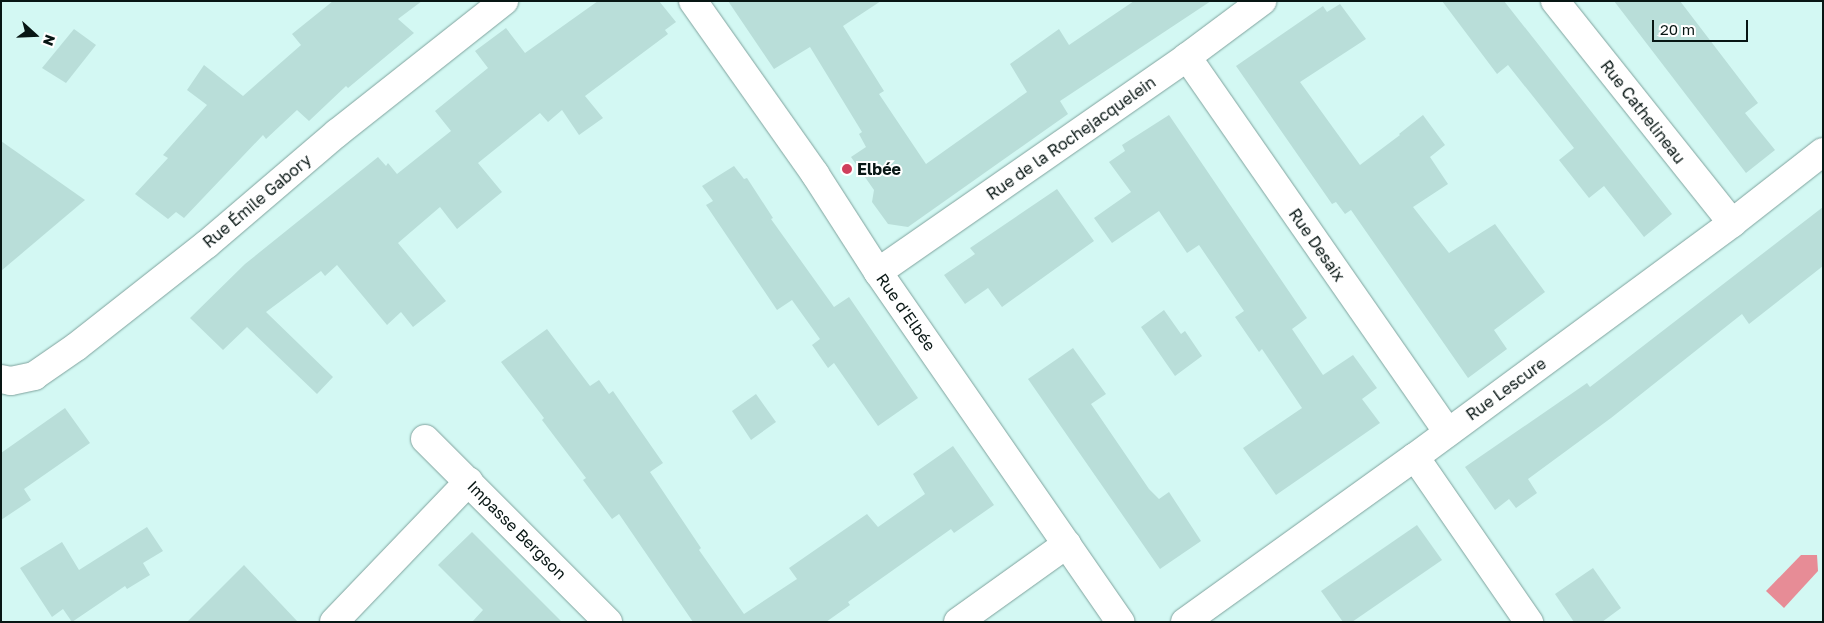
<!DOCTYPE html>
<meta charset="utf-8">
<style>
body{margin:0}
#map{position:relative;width:1824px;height:623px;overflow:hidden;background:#d3f8f3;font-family:"Golos Text",sans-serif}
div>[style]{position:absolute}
.water>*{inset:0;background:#e78c96}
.building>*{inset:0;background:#b9ded9}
.roads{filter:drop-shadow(0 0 1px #7fa29d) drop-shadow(0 0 1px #7fa29d)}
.minor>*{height:28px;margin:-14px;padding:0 14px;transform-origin:14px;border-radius:14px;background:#fff}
.dots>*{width:14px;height:14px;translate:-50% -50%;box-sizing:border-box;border:2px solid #fff;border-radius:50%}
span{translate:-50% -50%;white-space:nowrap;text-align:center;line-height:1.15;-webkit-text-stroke:4px #fff;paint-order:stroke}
.street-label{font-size:16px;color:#081614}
.poi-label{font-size:16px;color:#081614;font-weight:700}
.left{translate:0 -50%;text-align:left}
.frame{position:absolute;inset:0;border:2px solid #081614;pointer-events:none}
.north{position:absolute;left:10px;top:10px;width:50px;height:50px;-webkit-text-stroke:4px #fff;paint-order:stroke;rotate:110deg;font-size:14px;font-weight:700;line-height:20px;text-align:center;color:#081614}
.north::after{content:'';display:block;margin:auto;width:18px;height:22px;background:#081614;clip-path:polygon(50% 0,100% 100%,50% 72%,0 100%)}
.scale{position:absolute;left:1652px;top:20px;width:96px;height:22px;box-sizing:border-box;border:2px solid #081614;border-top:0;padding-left:6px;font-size:15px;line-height:18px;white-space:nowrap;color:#081614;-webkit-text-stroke:4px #fff;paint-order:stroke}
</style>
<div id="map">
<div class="water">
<div style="clip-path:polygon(1801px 555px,1817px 555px,1818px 571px,1784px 608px,1766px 591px)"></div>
</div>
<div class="building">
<div style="clip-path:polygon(333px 1px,422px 1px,398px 19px,414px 33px,348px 88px,346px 86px,309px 121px,297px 110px,266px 139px,263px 135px,184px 218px,176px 212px,168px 219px,135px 194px,168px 158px,163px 155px,207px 105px,187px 90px,204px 65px,243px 96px,301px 45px,292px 34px)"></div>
<div style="clip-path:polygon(598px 1px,659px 1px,676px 22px,665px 30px,668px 34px,585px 96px,603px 118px,579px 135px,562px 110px,548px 122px,540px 113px,478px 163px,502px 192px,457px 229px,440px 207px,398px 243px,446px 301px,413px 327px,401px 312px,387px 325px,337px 265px,325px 276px,321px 271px,266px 312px,333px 377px,317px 394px,247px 327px,223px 350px,190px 318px,245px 264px,378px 157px,386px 166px,388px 163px,397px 174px,451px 131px,435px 111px,488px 68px,475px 51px,506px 28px,525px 53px)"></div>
<div style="clip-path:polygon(728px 1px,881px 1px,843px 26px,884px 91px,879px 94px,926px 164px,1027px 92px,1010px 64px,1059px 29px,1069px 45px,1134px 1px,1211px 1px,1060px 101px,1068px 114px,908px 227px,888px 224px,872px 202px,874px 190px,851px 157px,866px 147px,859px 134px,862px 132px,810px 47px,774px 69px)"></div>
<div style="clip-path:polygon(1442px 1px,1504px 1px,1672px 214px,1644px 237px,1604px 186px,1589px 198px,1559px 160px,1574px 148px,1508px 65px,1497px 74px)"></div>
<div style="clip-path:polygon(1614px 1px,1680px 1px,1758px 103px,1745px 113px,1775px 150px,1746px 173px)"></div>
<div style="clip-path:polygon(1340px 4px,1366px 39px,1300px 82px,1360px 165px,1400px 135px,1399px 134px,1423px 115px,1445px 145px,1430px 157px,1448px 184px,1413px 207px,1449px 253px,1495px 224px,1545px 292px,1494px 330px,1507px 349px,1468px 378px,1351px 210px,1345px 214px,1336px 202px,1332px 204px,1236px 66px,1323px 6px,1327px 12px)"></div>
<div style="clip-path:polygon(74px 29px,96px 45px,66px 83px,42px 68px)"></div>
<div style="clip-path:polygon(1169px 115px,1307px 318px,1292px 329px,1323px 375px,1353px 355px,1377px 388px,1362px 399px,1380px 423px,1276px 495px,1243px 448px,1302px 408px,1262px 349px,1259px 352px,1235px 317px,1244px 311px,1199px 245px,1187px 253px,1159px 211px,1112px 243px,1094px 218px,1131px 192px,1109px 162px,1125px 151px,1122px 145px)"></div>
<div style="clip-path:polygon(1px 141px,85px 200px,1px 271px)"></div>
<div style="clip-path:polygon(734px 166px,744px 179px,747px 178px,773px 218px,771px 219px,834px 307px,849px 297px,918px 398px,878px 426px,834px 363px,828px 368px,812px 345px,820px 339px,792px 300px,777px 310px,706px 205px,713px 201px,702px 186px)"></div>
<div style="clip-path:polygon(1057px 189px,1094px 241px,1002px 307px,988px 288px,965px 304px,944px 275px,975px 254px,970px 248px)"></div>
<div style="clip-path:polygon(1823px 207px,1823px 266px,1749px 324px,1742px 314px,1611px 418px,1528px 479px,1537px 493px,1516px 508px,1509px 499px,1495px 510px,1465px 467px,1587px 383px,1590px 387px)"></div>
<div style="clip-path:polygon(1164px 310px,1181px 334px,1185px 331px,1202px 356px,1175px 376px,1141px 327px)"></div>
<div style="clip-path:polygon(547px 329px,590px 386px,599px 380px,609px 394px,613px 391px,663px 463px,650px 472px,701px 548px,699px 550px,744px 614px,797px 579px,789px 568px,867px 514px,878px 527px,925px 494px,913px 474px,953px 446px,994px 505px,954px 533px,951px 529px,848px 602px,850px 605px,826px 622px,693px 622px,619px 514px,612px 519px,583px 480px,586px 478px,542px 420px,544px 418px,501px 362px)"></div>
<div style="clip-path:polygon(1073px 348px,1106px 394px,1091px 404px,1149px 489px,1159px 499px,1169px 492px,1201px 541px,1160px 569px,1028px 379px)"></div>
<div style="clip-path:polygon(756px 394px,776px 422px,751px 440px,732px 411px)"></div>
<div style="clip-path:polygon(65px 408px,90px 443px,24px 489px,31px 500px,1px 520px,1px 453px)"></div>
<div style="clip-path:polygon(1417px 525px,1442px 560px,1352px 622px,1343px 622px,1321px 591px)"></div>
<div style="clip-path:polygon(147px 527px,163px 551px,143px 563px,150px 575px,127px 589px,125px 586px,72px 622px,63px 609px,52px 617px,20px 568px,62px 542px,79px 570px)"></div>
<div style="clip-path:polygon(472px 532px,562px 622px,472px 622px,483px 610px,438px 565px)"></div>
<div style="clip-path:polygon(244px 565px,298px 622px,187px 622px)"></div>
<div style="clip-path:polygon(1593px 568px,1621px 608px,1602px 622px,1574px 622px,1555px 594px)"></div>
</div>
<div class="roads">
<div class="minor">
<div style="left:693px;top:1px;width:212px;rotate:54.8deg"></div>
<div style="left:815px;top:174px;width:117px;rotate:57.3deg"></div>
<div style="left:878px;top:272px;width:426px;rotate:55.3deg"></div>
<div style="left:1555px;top:1px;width:284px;rotate:51.4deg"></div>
<div style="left:1187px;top:57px;width:457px;rotate:55.2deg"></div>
<div style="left:878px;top:272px;width:376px;rotate:-34.8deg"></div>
<div style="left:1187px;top:57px;width:94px;rotate:-36.7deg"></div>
<div style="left:1px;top:379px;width:10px;rotate:11deg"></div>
<div style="left:11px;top:381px;width:24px;rotate:-12deg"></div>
<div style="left:34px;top:376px;width:51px;rotate:-34.6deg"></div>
<div style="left:76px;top:347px;width:167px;rotate:-38.2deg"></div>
<div style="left:207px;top:244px;width:171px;rotate:-40.5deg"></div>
<div style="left:337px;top:133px;width:213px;rotate:-38.3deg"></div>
<div style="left:425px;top:439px;width:259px;rotate:45deg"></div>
<div style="left:1415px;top:457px;width:201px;rotate:55.4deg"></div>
<div style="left:334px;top:622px;width:195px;rotate:-46.2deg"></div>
<div style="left:958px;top:622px;width:134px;rotate:-35.6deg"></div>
<div style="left:1185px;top:622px;width:283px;rotate:-35.7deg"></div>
<div style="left:1415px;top:457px;width:394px;rotate:-36.4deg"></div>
<div style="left:1732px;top:223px;width:115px;rotate:-38deg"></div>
</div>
</div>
<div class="dots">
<div style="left:847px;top:169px;background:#cf3f5c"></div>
</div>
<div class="street-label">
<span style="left:1643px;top:112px;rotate:52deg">Rue Cathelineau</span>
<span style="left:1071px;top:138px;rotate:-35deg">Rue de la Rochejacquelein</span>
<span style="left:257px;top:201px;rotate:-40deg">Rue Émile Gabory</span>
<span style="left:1317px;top:245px;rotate:55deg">Rue Desaix</span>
<span style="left:906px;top:312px;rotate:55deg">Rue d'Elbée</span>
<span style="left:1506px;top:389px;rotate:-36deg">Rue Lescure</span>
<span style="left:517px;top:530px;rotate:45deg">Impasse Bergson</span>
</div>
<div class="poi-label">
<span class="left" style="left:857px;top:169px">Elbée</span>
</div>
<div class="frame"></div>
<div class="north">N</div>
<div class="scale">20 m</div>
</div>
